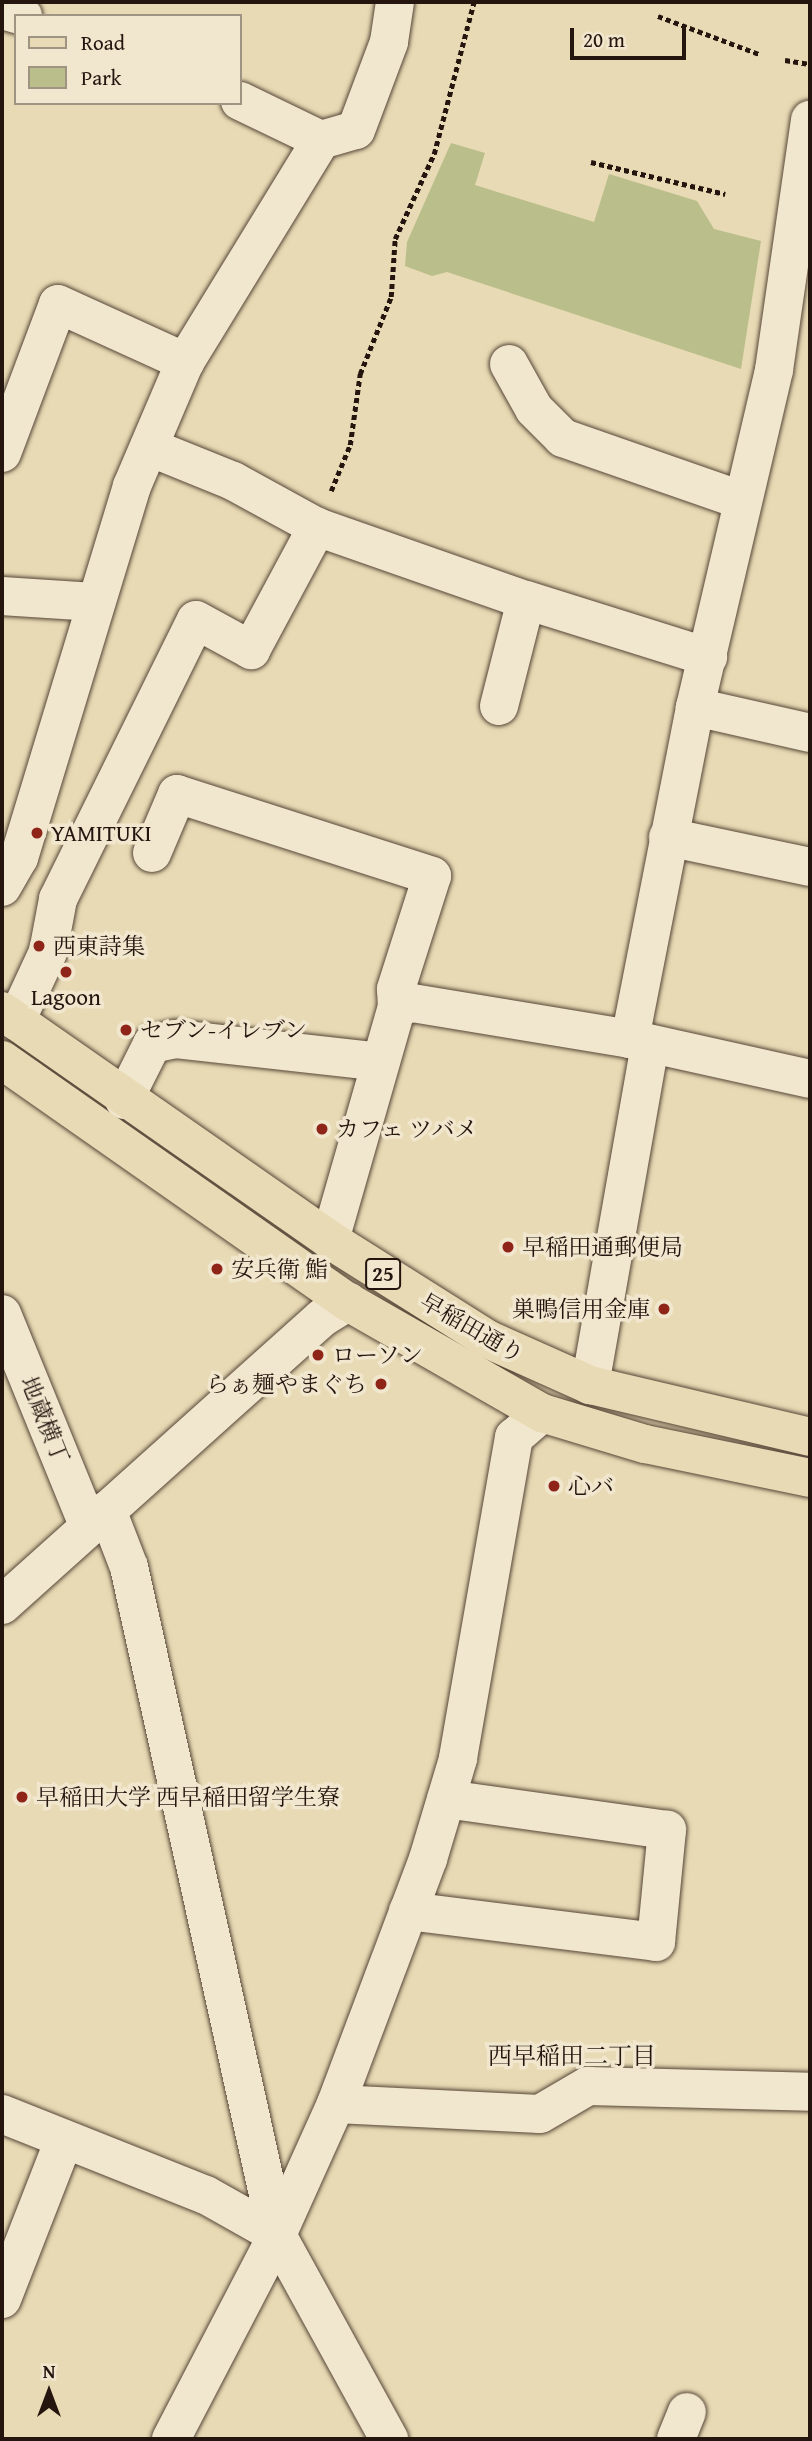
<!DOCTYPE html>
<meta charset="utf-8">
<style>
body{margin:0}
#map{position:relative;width:812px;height:2441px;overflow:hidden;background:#e8dab4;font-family:"Gentium Book Plus","Noto Serif JP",serif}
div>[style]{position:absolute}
.green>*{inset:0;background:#babe8a}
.path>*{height:4.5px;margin-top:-2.25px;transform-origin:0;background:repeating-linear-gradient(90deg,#25150f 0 5px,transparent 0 8.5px)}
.roads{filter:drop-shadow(0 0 2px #564638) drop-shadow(0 0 2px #564638)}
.minor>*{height:38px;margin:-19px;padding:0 19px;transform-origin:19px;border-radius:19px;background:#f0e7ce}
.major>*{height:38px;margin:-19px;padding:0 19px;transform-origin:19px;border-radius:19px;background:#e8dab4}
.dots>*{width:19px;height:19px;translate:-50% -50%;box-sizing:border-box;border:4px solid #f0e7ce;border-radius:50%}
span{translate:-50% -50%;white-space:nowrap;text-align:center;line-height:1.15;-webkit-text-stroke:7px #f0e7ce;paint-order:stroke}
.shield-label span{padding:2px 5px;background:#f0e7ce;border:2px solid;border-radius:5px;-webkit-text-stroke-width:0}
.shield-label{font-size:21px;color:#25150f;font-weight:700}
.poi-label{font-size:23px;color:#25150f}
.left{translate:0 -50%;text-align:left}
.right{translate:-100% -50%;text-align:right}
.street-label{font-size:23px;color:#25150f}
.neighbourhood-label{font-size:24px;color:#25150f}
.frame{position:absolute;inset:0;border:4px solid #25150f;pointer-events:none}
.legend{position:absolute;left:14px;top:14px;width:228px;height:91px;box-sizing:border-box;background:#f0e7ce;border:2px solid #9f9382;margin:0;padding:9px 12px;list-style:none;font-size:21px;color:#25150f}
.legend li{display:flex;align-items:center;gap:14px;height:35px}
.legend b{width:35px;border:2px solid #9f9382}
.north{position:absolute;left:14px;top:2357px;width:70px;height:70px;-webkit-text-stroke:5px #f0e7ce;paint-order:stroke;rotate:0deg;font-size:19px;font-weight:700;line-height:28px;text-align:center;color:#25150f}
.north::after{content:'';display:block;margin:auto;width:24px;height:32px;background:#25150f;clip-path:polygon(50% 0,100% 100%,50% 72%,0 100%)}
.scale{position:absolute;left:570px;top:28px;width:116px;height:32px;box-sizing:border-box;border:4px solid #25150f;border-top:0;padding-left:9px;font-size:21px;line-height:24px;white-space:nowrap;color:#25150f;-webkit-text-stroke:5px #f0e7ce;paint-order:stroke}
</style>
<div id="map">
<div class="green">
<div style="clip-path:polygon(451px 143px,485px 153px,475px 185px,594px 222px,609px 174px,697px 201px,714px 229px,761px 241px,741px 369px,447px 272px,432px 276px,405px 266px,407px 242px)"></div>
</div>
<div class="path">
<div style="left:658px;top:16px;width:108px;rotate:20.6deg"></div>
<div style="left:785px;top:60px;width:25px;rotate:9deg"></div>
<div style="left:591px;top:162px;width:138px;rotate:13.4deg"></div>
<div style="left:331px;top:491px;width:50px;rotate:-67.6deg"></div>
<div style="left:350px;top:445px;width:72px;rotate:-82deg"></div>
<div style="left:360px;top:374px;width:83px;rotate:-68.1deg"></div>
<div style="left:391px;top:297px;width:58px;rotate:-86.1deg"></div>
<div style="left:395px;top:239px;width:94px;rotate:-65.4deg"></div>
<div style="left:434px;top:154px;width:157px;rotate:-75.3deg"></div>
</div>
<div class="roads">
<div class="minor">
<div style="left:2px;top:10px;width:22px;rotate:16deg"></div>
<div style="left:321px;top:140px;width:36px;rotate:-16deg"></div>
<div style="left:356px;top:130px;width:94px;rotate:-69.4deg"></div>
<div style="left:389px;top:42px;width:40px;rotate:-81.5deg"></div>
<div style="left:509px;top:364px;width:51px;rotate:60.9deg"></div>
<div style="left:534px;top:409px;width:41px;rotate:45deg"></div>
<div style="left:563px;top:438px;width:188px;rotate:19.2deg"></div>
<div style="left:149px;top:447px;width:91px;rotate:22deg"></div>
<div style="left:233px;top:481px;width:96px;rotate:28.7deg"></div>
<div style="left:317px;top:527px;width:221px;rotate:19.3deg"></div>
<div style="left:526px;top:600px;width:191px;rotate:17.4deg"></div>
<div style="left:2px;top:453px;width:159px;rotate:-69.4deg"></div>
<div style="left:58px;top:304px;width:140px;rotate:24.5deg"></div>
<div style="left:2px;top:596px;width:93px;rotate:3.7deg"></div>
<div style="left:499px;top:706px;width:109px;rotate:-75.7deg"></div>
<div style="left:695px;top:707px;width:118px;rotate:12.7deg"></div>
<div style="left:668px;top:837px;width:145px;rotate:11.9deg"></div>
<div style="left:152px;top:853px;width:64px;rotate:-67deg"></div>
<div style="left:177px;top:794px;width:268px;rotate:17.8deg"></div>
<div style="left:432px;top:876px;width:119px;rotate:107.7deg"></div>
<div style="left:396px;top:989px;width:18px;rotate:87deg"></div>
<div style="left:2px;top:887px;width:34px;rotate:-60deg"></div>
<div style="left:19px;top:858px;width:389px;rotate:-73.1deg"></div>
<div style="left:132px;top:486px;width:135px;rotate:-66.9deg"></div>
<div style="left:185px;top:362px;width:260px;rotate:-58.5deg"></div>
<div style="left:321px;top:140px;width:90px;rotate:-154.3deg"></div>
<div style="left:16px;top:1021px;width:76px;rotate:-65.1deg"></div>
<div style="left:48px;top:952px;width:54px;rotate:-79.3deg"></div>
<div style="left:58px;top:899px;width:311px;rotate:-63.7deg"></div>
<div style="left:196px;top:620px;width:63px;rotate:28.6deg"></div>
<div style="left:251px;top:650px;width:140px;rotate:-61.8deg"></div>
<div style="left:630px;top:1039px;width:338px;rotate:-78.9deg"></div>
<div style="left:695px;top:707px;width:346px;rotate:-76.8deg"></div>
<div style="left:774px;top:370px;width:253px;rotate:-81.8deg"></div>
<div style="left:124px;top:1100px;width:63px;rotate:-63.4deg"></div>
<div style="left:152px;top:1044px;width:25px;rotate:-12deg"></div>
<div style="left:176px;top:1039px;width:206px;rotate:6.4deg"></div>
<div style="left:330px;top:1240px;width:242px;rotate:-74deg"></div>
<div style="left:397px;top:1007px;width:16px;rotate:-14deg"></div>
<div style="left:413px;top:1003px;width:220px;rotate:9.4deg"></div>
<div style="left:630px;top:1039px;width:184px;rotate:12.5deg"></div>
<div style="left:2px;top:1314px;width:230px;rotate:67.8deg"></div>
<div style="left:590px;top:1385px;width:346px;rotate:-80deg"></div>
<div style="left:542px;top:1413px;width:37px;rotate:139deg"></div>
<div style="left:514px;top:1437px;width:327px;rotate:99.9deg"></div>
<div style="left:458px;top:1759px;width:104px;rotate:106.7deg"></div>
<div style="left:428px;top:1859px;width:262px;rotate:110.6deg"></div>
<div style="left:336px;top:2104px;width:204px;rotate:2.8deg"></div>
<div style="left:540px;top:2114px;width:56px;rotate:-30.3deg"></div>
<div style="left:588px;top:2086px;width:222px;rotate:1.5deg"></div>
<div style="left:107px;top:1510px;width:61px;rotate:68.9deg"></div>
<div style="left:129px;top:1567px;width:684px;rotate:77.51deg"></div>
<div style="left:277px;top:2235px;width:233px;rotate:61.2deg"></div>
<div style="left:2px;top:1605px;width:430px;rotate:-41.9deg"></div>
<div style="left:322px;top:1318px;width:31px;rotate:-32deg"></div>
<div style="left:408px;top:1911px;width:250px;rotate:7.1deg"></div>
<div style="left:656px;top:1942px;width:113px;rotate:-84.4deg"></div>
<div style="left:667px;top:1830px;width:223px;rotate:-172deg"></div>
<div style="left:2px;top:2114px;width:219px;rotate:21.7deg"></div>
<div style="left:206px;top:2195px;width:81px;rotate:29.4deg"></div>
<div style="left:2px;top:2299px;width:171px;rotate:-68.7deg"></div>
<div style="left:171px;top:2439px;width:230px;rotate:-62.5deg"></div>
<div style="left:277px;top:2235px;width:144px;rotate:-65.8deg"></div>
<div style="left:676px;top:2439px;width:29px;rotate:-68deg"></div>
</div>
<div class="major">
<div style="left:2px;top:1011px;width:400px;rotate:34.9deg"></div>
<div style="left:330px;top:1240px;width:186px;rotate:32.2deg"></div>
<div style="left:487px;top:1339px;width:113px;rotate:24.1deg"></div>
<div style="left:590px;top:1385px;width:226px;rotate:13.3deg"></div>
<div style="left:2px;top:1060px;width:422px;rotate:35deg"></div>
<div style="left:348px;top:1302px;width:224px;rotate:29.8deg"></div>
<div style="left:542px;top:1413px;width:108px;rotate:16.8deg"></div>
<div style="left:645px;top:1444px;width:168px;rotate:11.6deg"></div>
</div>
</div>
<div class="dots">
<div style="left:37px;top:833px;background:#8f2418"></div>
<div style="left:39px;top:946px;background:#8f2418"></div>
<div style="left:66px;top:972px;background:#8f2418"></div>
<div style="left:126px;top:1030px;background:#8f2418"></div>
<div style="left:322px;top:1129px;background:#8f2418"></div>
<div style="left:508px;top:1247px;background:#8f2418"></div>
<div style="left:217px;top:1269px;background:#8f2418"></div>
<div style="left:664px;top:1309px;background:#8f2418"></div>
<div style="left:318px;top:1355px;background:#8f2418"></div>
<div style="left:381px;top:1384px;background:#8f2418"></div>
<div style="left:554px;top:1486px;background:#8f2418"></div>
<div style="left:22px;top:1797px;background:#8f2418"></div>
</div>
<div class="shield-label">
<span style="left:383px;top:1274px">25</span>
</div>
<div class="poi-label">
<span class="left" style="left:51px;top:833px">YAMITUKI</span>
<span class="left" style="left:53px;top:946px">西東詩集</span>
<span style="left:66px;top:997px">Lagoon</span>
<span class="left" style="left:140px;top:1030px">セブン-イレブン</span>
<span class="left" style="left:336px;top:1129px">カフェ ツバメ</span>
<span class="left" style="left:522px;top:1247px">早稲田通郵便局</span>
<span class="left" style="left:231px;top:1269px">安兵衛 鮨</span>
<span class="right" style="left:650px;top:1309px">巣鴨信用金庫</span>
<span class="left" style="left:332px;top:1355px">ローソン</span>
<span class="right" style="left:367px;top:1384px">らぁ麺やまぐち</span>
<span class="left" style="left:568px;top:1486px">心バ</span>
<span class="left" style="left:36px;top:1797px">早稲田大学 西早稲田留学生寮</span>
</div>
<div class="street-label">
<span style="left:472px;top:1328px;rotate:30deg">早稲田通り</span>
<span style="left:45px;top:1420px;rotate:68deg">地蔵横丁</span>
</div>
<div class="neighbourhood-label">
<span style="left:572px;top:2056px">西早稲田二丁目</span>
</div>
<div class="frame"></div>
<ul class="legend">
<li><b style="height:9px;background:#e8dab4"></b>Road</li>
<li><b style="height:19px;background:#babe8a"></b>Park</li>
</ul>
<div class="north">N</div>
<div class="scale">20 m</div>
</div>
